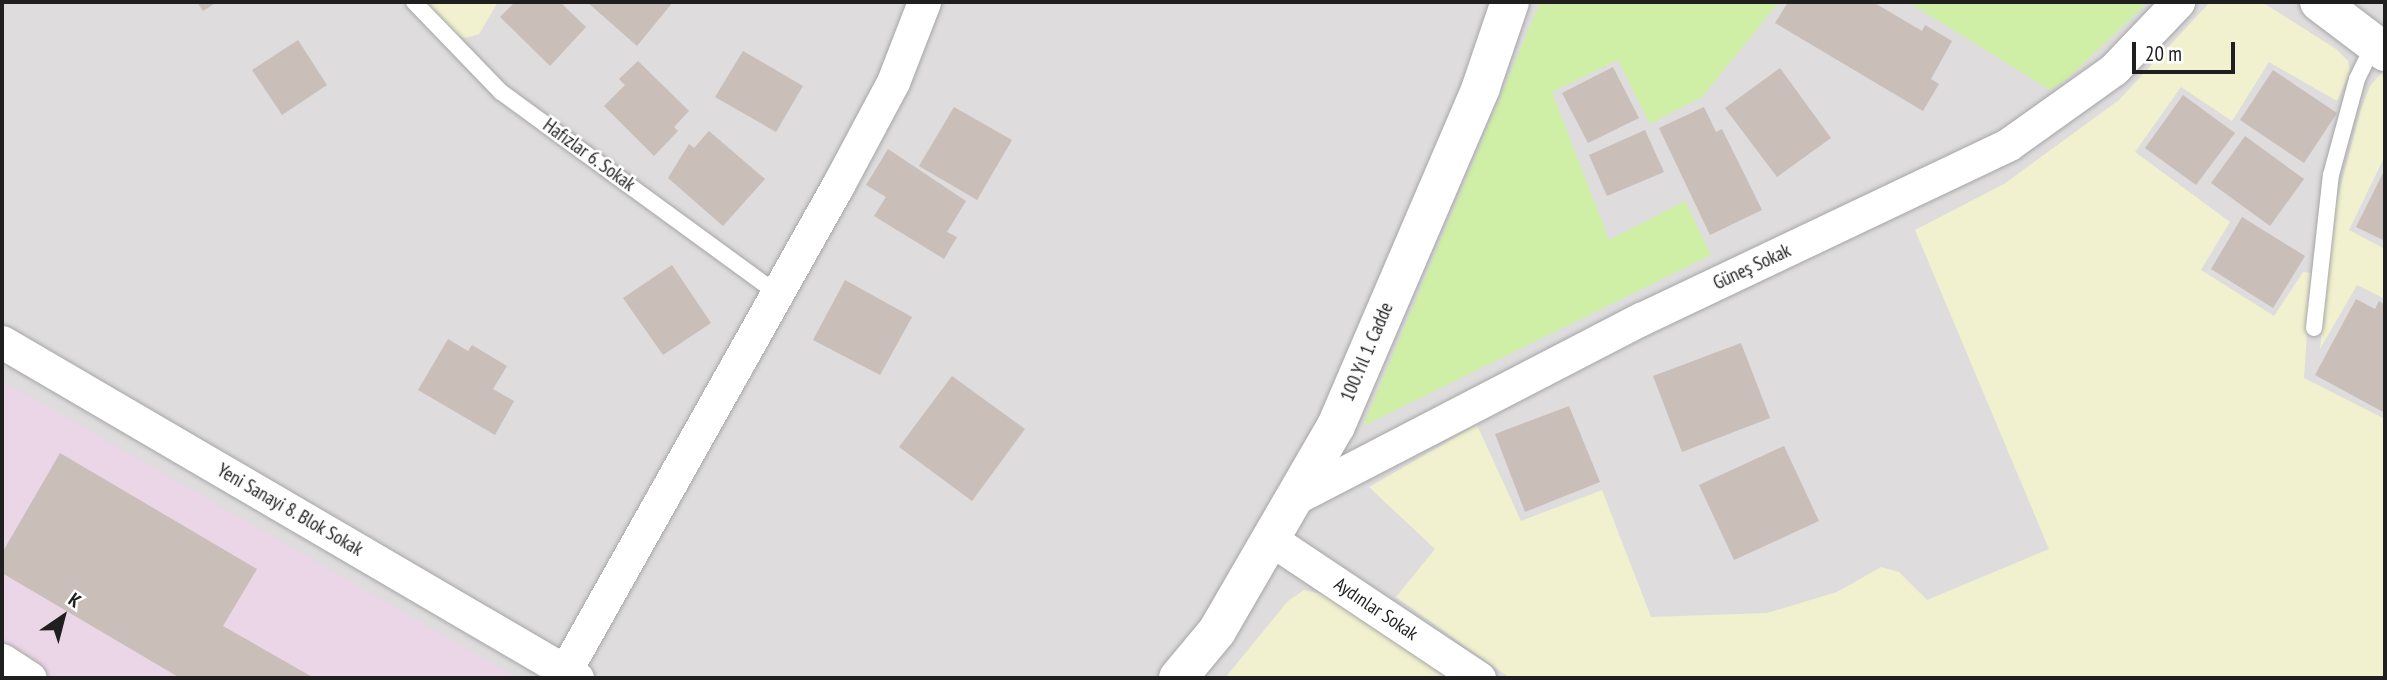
<!DOCTYPE html>
<meta charset="utf-8">
<style>
body{margin:0}
#map{position:relative;width:2387px;height:680px;overflow:hidden;background:#f1ece5;font-family:"PT Sans Narrow",sans-serif}
div>[style]{position:absolute}
.residential>*{inset:0;background:#dedcdc}
.industrial>*{inset:0;background:#ebd6e8}
.farmland>*{inset:0;background:#f1f1cf}
.grass>*{inset:0;background:#cfefa7}
.building>*{inset:0;background:#c9beb8}
.roads{filter:drop-shadow(0 0 2px #a6a6a6) drop-shadow(0 0 2px #a6a6a6)}
.service>*{height:16px;margin:-8px;padding:0 8px;transform-origin:8px;border-radius:8px;background:#fff}
.minor>*{height:33px;margin:-16.5px;padding:0 16.5px;transform-origin:16.5px;border-radius:16.5px;background:#fff}
.tertiary>*{height:38px;margin:-19px;padding:0 19px;transform-origin:19px;border-radius:19px;background:#fff}
span{translate:-50% -50%;white-space:nowrap;text-align:center;line-height:1.15;-webkit-text-stroke:5px #fff;paint-order:stroke}
.street-label{font-size:19px;color:#1f1f1f}
.frame{position:absolute;inset:0;border:4px solid #1f1f1f;pointer-events:none}
.north{position:absolute;left:28px;top:582px;width:70px;height:70px;-webkit-text-stroke:5px #fff;paint-order:stroke;rotate:35deg;font-size:19px;font-weight:700;line-height:28px;text-align:center;color:#1f1f1f}
.north::after{content:'';display:block;margin:auto;width:24px;height:32px;background:#1f1f1f;clip-path:polygon(50% 0,100% 100%,50% 72%,0 100%)}
.scale{position:absolute;left:2132px;top:42px;width:103px;height:32px;box-sizing:border-box;border:4px solid #1f1f1f;border-top:0;padding-left:9px;font-size:21px;line-height:24px;white-space:nowrap;color:#1f1f1f;-webkit-text-stroke:5px #fff;paint-order:stroke}
</style>
<div id="map">
<div class="residential">
<div style="clip-path:polygon(2px 2px,2385px 2px,2385px 678px,2px 678px)"></div>
</div>
<div class="industrial">
<div style="clip-path:polygon(2px 380px,517px 678px,2px 678px)"></div>
</div>
<div class="farmland">
<div style="clip-path:polygon(425px 2px,498px 2px,479px 34px,465px 38px,452px 33px)"></div>
<div style="clip-path:polygon(2210px 2px,2262px 2px,2336px 49px,2348px 61px,2350px 71px,2337px 101px,2269px 62px,2232px 121px,2181px 87px,2135px 152px,2230px 222px,2201px 270px,2274px 316px,2303px 272px,2311px 273px,2304px 378px,2385px 419px,2385px 678px,1510px 678px,1396px 597px,1435px 549px,1369px 487px,1477px 425px,1521px 521px,1602px 490px,1651px 617px,1767px 613px,1837px 592px,1881px 567px,1899px 572px,1927px 600px,2049px 549px,1915px 230px,2004px 184px,2119px 100px)"></div>
<div style="clip-path:polygon(2383px 71px,2385px 156px,2349px 230px,2385px 249px,2385px 299px,2357px 285px,2320px 349px,2334px 212px,2361px 109px,2370px 86px)"></div>
<div style="clip-path:polygon(1304px 590px,1326px 595px,1456px 678px,1225px 678px,1288px 601px)"></div>
</div>
<div class="grass">
<div style="clip-path:polygon(1540px 2px,1779px 2px,1702px 97px,1650px 124px,1618px 60px,1552px 92px,1609px 240px,1685px 201px,1711px 255px,1363px 426px)"></div>
<div style="clip-path:polygon(1908px 2px,2148px 2px,2066px 80px,2050px 90px)"></div>
</div>
<div class="building">
<div style="clip-path:polygon(197px 2px,217px 2px,203px 11px)"></div>
<div style="clip-path:polygon(515px 2px,560px 2px,586px 27px,550px 66px,500px 17px)"></div>
<div style="clip-path:polygon(587px 2px,673px 2px,637px 46px)"></div>
<div style="clip-path:polygon(1788px 2px,1873px 2px,1922px 31px,1925px 25px,1952px 41px,1931px 79px,1939px 84px,1923px 111px,1775px 23px)"></div>
<div style="clip-path:polygon(298px 40px,327px 85px,282px 115px,252px 70px)"></div>
<div style="clip-path:polygon(743px 51px,803px 86px,776px 132px,715px 97px)"></div>
<div style="clip-path:polygon(638px 61px,689px 111px,674px 127px,678px 131px,654px 156px,604px 106px,625px 85px,619px 79px)"></div>
<div style="clip-path:polygon(1613px 67px,1639px 118px,1588px 143px,1562px 93px)"></div>
<div style="clip-path:polygon(1780px 68px,1831px 138px,1777px 177px,1725px 108px)"></div>
<div style="clip-path:polygon(2273px 70px,2337px 113px,2304px 163px,2240px 120px)"></div>
<div style="clip-path:polygon(2183px 95px,2235px 133px,2196px 185px,2145px 148px)"></div>
<div style="clip-path:polygon(954px 107px,1012px 140px,977px 200px,919px 166px)"></div>
<div style="clip-path:polygon(1704px 107px,1716px 132px,1722px 129px,1762px 210px,1710px 235px,1659px 128px)"></div>
<div style="clip-path:polygon(1645px 130px,1664px 172px,1607px 196px,1589px 155px)"></div>
<div style="clip-path:polygon(709px 131px,765px 179px,723px 226px,668px 178px,689px 144px,694px 148px)"></div>
<div style="clip-path:polygon(2245px 136px,2304px 179px,2270px 226px,2211px 183px)"></div>
<div style="clip-path:polygon(888px 149px,966px 201px,947px 232px,957px 237px,944px 259px,874px 216px,886px 197px,866px 185px)"></div>
<div style="clip-path:polygon(2385px 169px,2385px 241px,2356px 227px)"></div>
<div style="clip-path:polygon(2242px 217px,2305px 256px,2273px 308px,2211px 269px)"></div>
<div style="clip-path:polygon(672px 265px,711px 323px,663px 355px,623px 298px)"></div>
<div style="clip-path:polygon(845px 280px,912px 317px,880px 375px,813px 340px)"></div>
<div style="clip-path:polygon(2356px 299px,2375px 309px,2379px 301px,2385px 305px,2385px 413px,2315px 375px)"></div>
<div style="clip-path:polygon(448px 339px,468px 351px,472px 345px,507px 366px,493px 389px,514px 401px,495px 435px,418px 390px)"></div>
<div style="clip-path:polygon(1741px 343px,1770px 418px,1682px 452px,1653px 376px)"></div>
<div style="clip-path:polygon(952px 376px,1025px 429px,972px 501px,899px 447px)"></div>
<div style="clip-path:polygon(1569px 406px,1600px 482px,1525px 512px,1495px 434px)"></div>
<div style="clip-path:polygon(1784px 446px,1819px 521px,1734px 560px,1699px 485px)"></div>
<div style="clip-path:polygon(60px 453px,257px 569px,223px 626px,314px 678px,180px 678px,2px 573px,2px 553px)"></div>
</div>
<div class="roads">
<div class="service">
<div style="left:414px;top:2px;width:125px;rotate:46deg"></div>
<div style="left:501px;top:92px;width:341px;rotate:36.1deg"></div>
<div style="left:2314px;top:328px;width:154px;rotate:-83.7deg"></div>
<div style="left:2331px;top:175px;width:99px;rotate:-74.8deg"></div>
<div style="left:2357px;top:79px;width:39px;rotate:-64deg"></div>
</div>
<div class="minor">
<div style="left:2px;top:342px;width:666px;rotate:30.3deg"></div>
<div style="left:1299px;top:496px;width:385px;rotate:-27.4deg"></div>
<div style="left:1641px;top:319px;width:407px;rotate:-25.4deg"></div>
<div style="left:2009px;top:144px;width:129px;rotate:-35.5deg"></div>
<div style="left:2114px;top:69px;width:93px;rotate:-46.3deg"></div>
<div style="left:1272px;top:540px;width:249px;rotate:33.7deg"></div>
<div style="left:2px;top:660px;width:33px;rotate:33deg"></div>
<div style="left:565px;top:671px;width:557px;rotate:-60.68deg"></div>
<div style="left:838px;top:185px;width:117px;rotate:-61.9deg"></div>
<div style="left:893px;top:82px;width:86px;rotate:-68.8deg"></div>
</div>
<div class="tertiary">
<div style="left:2319px;top:2px;width:83px;rotate:37.1deg"></div>
<div style="left:1178px;top:678px;width:61px;rotate:-50.3deg"></div>
<div style="left:1217px;top:631px;width:237px;rotate:-59.9deg"></div>
<div style="left:1336px;top:426px;width:369px;rotate:-66.8deg"></div>
<div style="left:1481px;top:87px;width:90px;rotate:-71.2deg"></div>
</div>
</div>
<div class="street-label">
<span style="left:589px;top:155px;rotate:36deg">Hafızlar 6. Sokak</span>
<span style="left:1752px;top:267px;rotate:-25deg">Güneş Sokak</span>
<span style="left:1367px;top:352px;rotate:-67deg">100.Yıl 1. Cadde</span>
<span style="left:290px;top:510px;rotate:30deg">Yeni Sanayi 8. Blok Sokak</span>
<span style="left:1376px;top:609px;rotate:34deg">Aydınlar Sokak</span>
</div>
<div class="frame"></div>
<div class="north">K</div>
<div class="scale">20 m</div>
</div>
